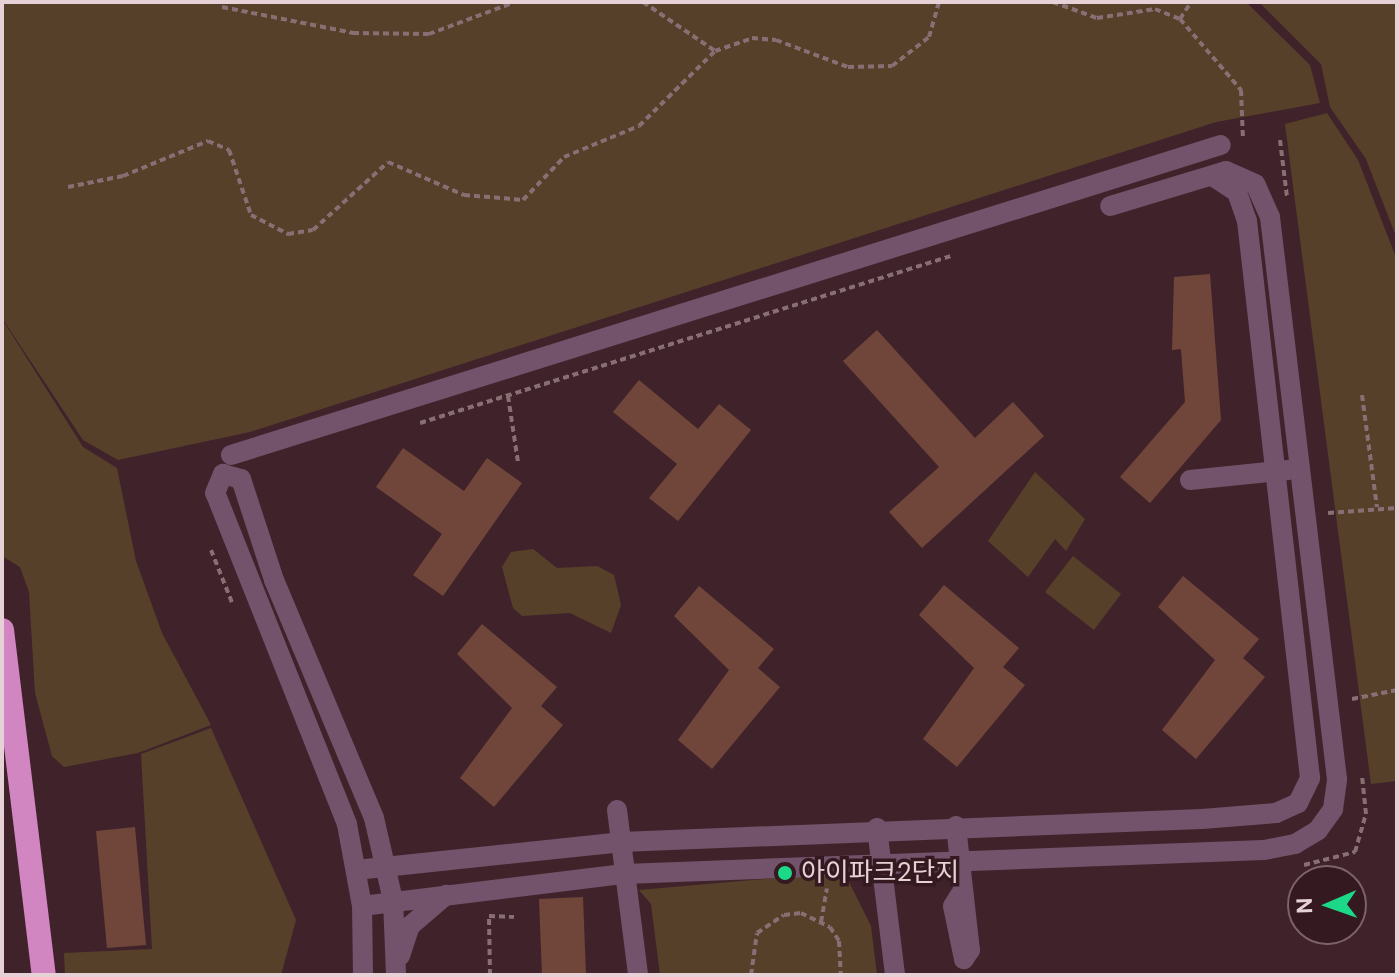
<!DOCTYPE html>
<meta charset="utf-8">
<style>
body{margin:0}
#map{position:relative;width:1399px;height:977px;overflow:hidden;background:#40232a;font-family:"DM Sans","Noto Sans KR",sans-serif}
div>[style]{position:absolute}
.green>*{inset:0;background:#57402a}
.building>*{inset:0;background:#70463b}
.path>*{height:4px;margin-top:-2px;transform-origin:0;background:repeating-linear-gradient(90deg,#886f74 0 6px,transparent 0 10px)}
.minor>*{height:20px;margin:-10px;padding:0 10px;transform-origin:10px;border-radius:10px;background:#72536b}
.highway>*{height:24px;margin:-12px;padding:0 12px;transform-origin:12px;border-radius:12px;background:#d185c1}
.dots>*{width:22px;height:22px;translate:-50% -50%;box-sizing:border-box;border:4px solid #351920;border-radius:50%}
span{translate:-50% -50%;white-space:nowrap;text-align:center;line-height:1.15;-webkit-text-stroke:7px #351920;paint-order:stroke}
.poi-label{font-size:26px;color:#e6d2d6}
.left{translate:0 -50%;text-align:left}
.frame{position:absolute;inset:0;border:4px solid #e6d2d6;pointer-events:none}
.north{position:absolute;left:1287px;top:865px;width:80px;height:80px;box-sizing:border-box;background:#351920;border:2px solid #7c6369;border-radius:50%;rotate:268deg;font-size:22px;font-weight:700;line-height:32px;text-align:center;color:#e6d2d6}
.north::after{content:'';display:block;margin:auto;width:28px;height:36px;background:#1bd988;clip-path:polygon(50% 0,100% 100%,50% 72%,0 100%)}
</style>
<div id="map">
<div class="green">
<div style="clip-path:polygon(2px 2px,1246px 2px,1310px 65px,1320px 103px,1216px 122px,250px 432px,118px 460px,83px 440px,2px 318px)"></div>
<div style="clip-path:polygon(1259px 2px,1397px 2px,1397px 239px,1366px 159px,1330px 107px,1321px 64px)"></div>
<div style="clip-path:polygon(1327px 113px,1358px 160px,1397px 260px,1397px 781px,1371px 784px,1285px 124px)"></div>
<div style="clip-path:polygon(4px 322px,83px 447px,117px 468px,136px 561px,162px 633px,211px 725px,138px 753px,64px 767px,52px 756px,35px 693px,29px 592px,20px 567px,2px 556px)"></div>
<div style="clip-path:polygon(1035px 472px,1085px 519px,1066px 551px,1055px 539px,1028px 577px,988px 541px)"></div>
<div style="clip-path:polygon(533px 549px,557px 568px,597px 566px,614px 575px,621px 605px,611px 633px,570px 613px,522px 616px,513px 608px,502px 567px,511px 552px)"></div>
<div style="clip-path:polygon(1073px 556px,1121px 594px,1094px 630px,1045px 592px)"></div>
<div style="clip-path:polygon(211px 728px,296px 920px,281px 975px,65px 975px,64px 953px,152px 949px,141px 754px)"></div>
<div style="clip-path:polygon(834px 873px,849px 882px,871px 926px,877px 975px,660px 975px,651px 904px,639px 890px)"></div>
</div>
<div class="building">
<div style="clip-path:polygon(1210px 274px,1221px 420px,1150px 503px,1120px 477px,1185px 402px,1181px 349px,1172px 350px,1174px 277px)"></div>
<div style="clip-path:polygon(877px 330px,975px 438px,1013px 402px,1044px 436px,922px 548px,889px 512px,939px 467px,843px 361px)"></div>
<div style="clip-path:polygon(639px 380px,698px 429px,719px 404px,751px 430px,678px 521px,649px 498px,677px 464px,613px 412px)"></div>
<div style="clip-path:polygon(403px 448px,464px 491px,487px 458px,522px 483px,443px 596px,413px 575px,442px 534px,376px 487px)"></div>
<div style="clip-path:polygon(1183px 576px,1259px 639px,1243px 658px,1265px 677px,1196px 759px,1162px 730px,1215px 660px,1158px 607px)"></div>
<div style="clip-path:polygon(944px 585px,1019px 648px,1003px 667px,1025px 685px,957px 767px,923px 739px,974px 668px,919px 615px)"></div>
<div style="clip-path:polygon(699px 586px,774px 649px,758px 668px,780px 687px,712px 769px,678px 740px,729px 670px,674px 616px)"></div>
<div style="clip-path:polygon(482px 624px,557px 687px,541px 706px,563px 725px,494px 807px,460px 778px,512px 708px,457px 654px)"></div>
<div style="clip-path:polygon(135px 827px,146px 945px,107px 948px,96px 831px)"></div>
<div style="clip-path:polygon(583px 897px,586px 975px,542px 975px,539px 899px)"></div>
</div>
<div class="path">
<div style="left:643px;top:2px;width:87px;rotate:34.2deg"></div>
<div style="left:1053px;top:2px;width:47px;rotate:20deg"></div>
<div style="left:1097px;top:18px;width:59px;rotate:-8.8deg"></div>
<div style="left:1155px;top:9px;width:27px;rotate:22deg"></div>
<div style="left:1180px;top:19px;width:94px;rotate:49.3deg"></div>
<div style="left:1241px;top:90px;width:49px;rotate:87.7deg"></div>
<div style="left:222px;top:7px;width:134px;rotate:11.2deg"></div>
<div style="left:353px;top:33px;width:76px;rotate:0.8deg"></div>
<div style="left:429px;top:34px;width:92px;rotate:-20.4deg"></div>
<div style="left:1180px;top:19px;width:20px;rotate:-57deg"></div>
<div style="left:1280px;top:140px;width:57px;rotate:83deg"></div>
<div style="left:68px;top:187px;width:56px;rotate:-11.3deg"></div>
<div style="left:123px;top:176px;width:92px;rotate:-22.4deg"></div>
<div style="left:208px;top:141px;width:23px;rotate:23deg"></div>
<div style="left:229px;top:150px;width:69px;rotate:71.3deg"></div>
<div style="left:251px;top:215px;width:42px;rotate:27.2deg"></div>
<div style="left:288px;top:234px;width:25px;rotate:-9deg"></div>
<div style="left:313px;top:230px;width:101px;rotate:-42.2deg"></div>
<div style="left:388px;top:162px;width:83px;rotate:23.5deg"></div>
<div style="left:464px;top:195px;width:59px;rotate:4.8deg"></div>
<div style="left:523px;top:200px;width:59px;rotate:-46.4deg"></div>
<div style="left:564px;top:157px;width:81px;rotate:-22.5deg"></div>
<div style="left:639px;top:126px;width:107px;rotate:-44.6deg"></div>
<div style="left:715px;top:51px;width:39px;rotate:-19deg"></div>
<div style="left:752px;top:38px;width:24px;rotate:5deg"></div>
<div style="left:776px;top:40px;width:77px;rotate:20.6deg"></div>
<div style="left:848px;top:67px;width:44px;rotate:-1.3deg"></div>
<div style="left:892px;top:66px;width:47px;rotate:-38.1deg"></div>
<div style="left:929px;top:37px;width:36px;rotate:-74deg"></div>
<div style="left:1362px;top:395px;width:113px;rotate:82.4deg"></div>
<div style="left:508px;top:396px;width:67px;rotate:81.4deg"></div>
<div style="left:420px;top:423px;width:557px;rotate:-17.46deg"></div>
<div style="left:1328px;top:513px;width:69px;rotate:-4.1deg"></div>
<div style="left:211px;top:550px;width:59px;rotate:68.2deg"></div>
<div style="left:1352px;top:699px;width:46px;rotate:-11.3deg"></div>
<div style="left:1304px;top:865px;width:53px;rotate:-14.3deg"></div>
<div style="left:1355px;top:852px;width:40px;rotate:-74deg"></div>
<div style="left:1366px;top:814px;width:37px;rotate:-96deg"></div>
<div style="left:821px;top:922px;width:34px;rotate:-80deg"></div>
<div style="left:490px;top:975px;width:59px;rotate:-91deg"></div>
<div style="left:489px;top:916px;width:25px;rotate:2deg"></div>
<div style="left:751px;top:975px;width:42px;rotate:-81.9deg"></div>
<div style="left:757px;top:933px;width:32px;rotate:-34deg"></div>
<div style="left:784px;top:915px;width:17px;rotate:-7deg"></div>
<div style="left:801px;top:913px;width:32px;rotate:26deg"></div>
<div style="left:830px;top:927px;width:17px;rotate:57deg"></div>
<div style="left:839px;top:941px;width:34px;rotate:87deg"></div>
</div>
<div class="minor">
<div style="left:231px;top:455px;width:1037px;rotate:-17.39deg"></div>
<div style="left:1190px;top:480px;width:99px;rotate:-5.8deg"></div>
<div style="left:617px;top:810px;width:166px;rotate:82.7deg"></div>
<div style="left:956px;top:826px;width:125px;rotate:83.6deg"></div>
<div style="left:970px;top:950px;width:11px;rotate:124deg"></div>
<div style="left:964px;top:959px;width:54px;rotate:-101.7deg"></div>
<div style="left:953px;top:906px;width:13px;rotate:-58deg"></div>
<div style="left:877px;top:828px;width:148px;rotate:83deg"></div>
<div style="left:356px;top:870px;width:266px;rotate:-6deg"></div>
<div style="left:621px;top:842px;width:581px;rotate:-2.27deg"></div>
<div style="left:1202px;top:819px;width:74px;rotate:-4.6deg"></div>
<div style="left:1276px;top:813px;width:24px;rotate:-24deg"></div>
<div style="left:1298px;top:803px;width:28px;rotate:-64deg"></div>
<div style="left:1310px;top:778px;width:561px;rotate:-96.45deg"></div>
<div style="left:1247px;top:221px;width:31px;rotate:-109deg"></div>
<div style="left:1237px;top:192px;width:30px;rotate:-147deg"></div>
<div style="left:362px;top:906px;width:264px;rotate:-7deg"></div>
<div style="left:624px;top:874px;width:640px;rotate:-2.15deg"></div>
<div style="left:1264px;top:850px;width:32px;rotate:-11deg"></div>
<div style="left:1295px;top:844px;width:27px;rotate:-31deg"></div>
<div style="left:1318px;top:830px;width:26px;rotate:-54deg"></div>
<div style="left:1333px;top:809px;width:30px;rotate:-82deg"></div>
<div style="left:1337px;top:779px;width:566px;rotate:-96.8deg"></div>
<div style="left:1270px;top:217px;width:36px;rotate:-114deg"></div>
<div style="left:1255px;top:184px;width:32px;rotate:-156deg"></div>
<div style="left:1226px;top:171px;width:121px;rotate:163.2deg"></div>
<div style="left:400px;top:956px;width:32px;rotate:-72deg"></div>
<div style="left:410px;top:926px;width:48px;rotate:-40.7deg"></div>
<div style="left:363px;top:975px;width:69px;rotate:-90.8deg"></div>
<div style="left:362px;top:906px;width:83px;rotate:-100.4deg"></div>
<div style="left:347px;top:824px;width:356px;rotate:-111.7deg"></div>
<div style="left:215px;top:493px;width:21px;rotate:-67deg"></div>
<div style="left:223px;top:474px;width:19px;rotate:16deg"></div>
<div style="left:241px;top:479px;width:106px;rotate:71.9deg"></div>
<div style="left:274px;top:580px;width:258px;rotate:67.2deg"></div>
<div style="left:374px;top:818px;width:84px;rotate:77deg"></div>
<div style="left:393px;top:900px;width:75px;rotate:87.7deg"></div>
</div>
<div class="highway">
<div style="left:2px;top:630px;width:348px;rotate:83.1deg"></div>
</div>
<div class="dots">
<div style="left:785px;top:873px;background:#1bd988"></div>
</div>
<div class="poi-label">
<span class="left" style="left:801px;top:873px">아이파크2단지</span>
</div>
<div class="frame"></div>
<div class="north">N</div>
</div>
